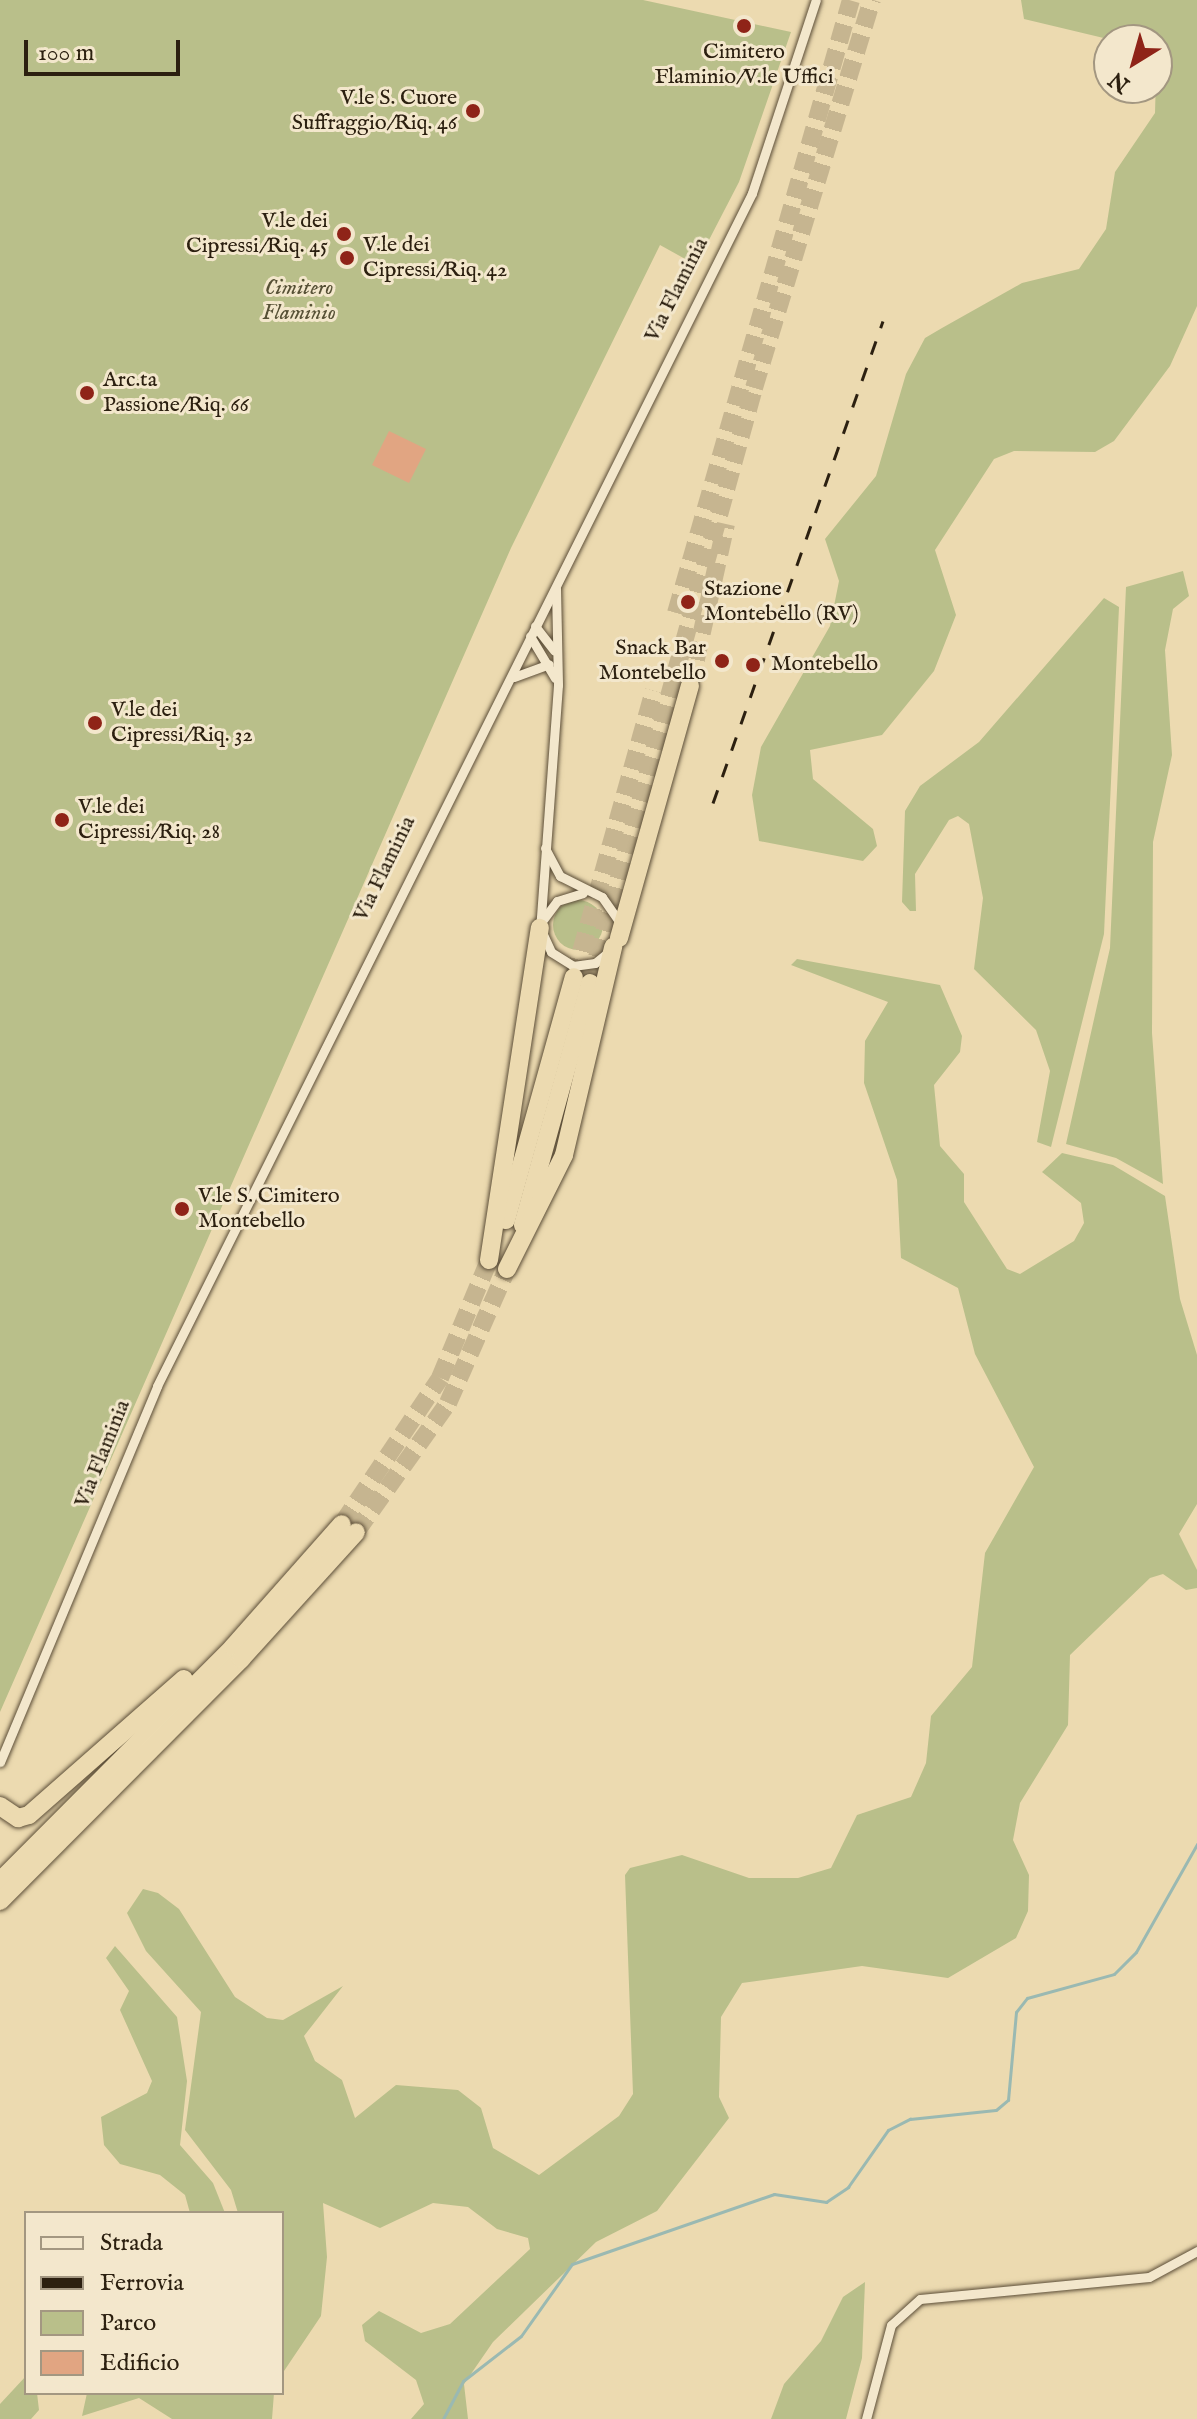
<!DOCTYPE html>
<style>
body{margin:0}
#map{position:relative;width:1197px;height:2419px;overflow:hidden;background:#ecdab0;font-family:"IM FELL English",serif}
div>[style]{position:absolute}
.green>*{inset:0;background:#b9bf8a}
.round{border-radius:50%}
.stream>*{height:3px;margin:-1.5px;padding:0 1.5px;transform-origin:1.5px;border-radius:1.5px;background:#9ab9b2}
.building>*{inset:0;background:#e1a582}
.highway-tunnel>*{height:18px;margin-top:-9px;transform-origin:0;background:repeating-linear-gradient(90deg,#c6b590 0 18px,transparent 0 27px)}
.roads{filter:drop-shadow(0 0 2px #5c4e38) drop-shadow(0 0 2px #5c4e38)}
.street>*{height:9px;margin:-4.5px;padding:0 4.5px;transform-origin:4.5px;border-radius:4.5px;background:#f3e7cc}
.highway>*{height:18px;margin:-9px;padding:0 9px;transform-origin:9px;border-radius:9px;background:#ecdab0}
.rail>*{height:3px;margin-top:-1.5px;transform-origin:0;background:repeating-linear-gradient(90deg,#2c2010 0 14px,transparent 0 28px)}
.dots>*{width:22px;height:22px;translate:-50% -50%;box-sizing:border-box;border:4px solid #f3e7cc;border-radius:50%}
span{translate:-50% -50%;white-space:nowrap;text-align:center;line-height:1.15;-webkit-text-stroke:6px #f3e7cc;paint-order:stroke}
.poi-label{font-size:22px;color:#2c2010}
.right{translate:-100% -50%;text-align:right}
.left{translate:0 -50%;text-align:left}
.park-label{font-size:22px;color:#565035;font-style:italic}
.street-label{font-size:22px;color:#2c2010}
.legend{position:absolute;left:24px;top:2211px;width:260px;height:184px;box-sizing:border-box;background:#f3e7cc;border:2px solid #a39781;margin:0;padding:10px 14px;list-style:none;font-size:24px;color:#2c2010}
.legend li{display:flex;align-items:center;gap:16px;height:40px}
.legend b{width:40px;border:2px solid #a39781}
.north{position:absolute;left:1093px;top:24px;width:80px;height:80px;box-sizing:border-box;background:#f3e7cc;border:2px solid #a39781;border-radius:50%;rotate:217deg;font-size:22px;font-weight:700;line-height:32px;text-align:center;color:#2c2010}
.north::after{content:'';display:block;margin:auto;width:28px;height:36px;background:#8f2418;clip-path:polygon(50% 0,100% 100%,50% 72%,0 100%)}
.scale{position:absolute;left:24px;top:40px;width:156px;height:36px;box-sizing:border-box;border:4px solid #2c2010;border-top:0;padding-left:10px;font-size:24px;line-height:28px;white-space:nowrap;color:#2c2010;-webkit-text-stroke:6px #f3e7cc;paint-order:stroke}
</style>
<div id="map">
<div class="green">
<div style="clip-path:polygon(0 0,643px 0,791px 32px,739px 182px,696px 265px,660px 245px,511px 548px,0 1712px)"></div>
<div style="clip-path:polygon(1021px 0,1197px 0,1197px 306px,1170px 366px,1114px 441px,1095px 452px,1014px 451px,994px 459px,935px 550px,956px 615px,934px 671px,882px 735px,810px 750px,813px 779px,873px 829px,877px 846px,863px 861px,759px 841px,752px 795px,761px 747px,830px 626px,839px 581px,825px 539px,876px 476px,906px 374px,925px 338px,942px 328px,1022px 283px,1079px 269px,1106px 229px,1115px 172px,1155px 113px,1157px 40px,1112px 40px,1024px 19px)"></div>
<div style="clip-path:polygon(1183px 571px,1189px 596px,1173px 609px,1165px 650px,1172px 755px,1153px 842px,1152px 1033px,1163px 1184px,1116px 1158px,1066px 1144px,1110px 948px,1126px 587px)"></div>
<div style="clip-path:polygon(1104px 598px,1119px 607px,1104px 934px,1051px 1147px,1037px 1142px,1050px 1071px,1036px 1030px,974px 969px,983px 898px,969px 824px,958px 816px,949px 820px,915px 874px,916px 911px,910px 911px,902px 902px,905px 811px,920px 786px,979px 742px)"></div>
<div class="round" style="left:553px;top:900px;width:50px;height:50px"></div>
<div style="clip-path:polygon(797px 959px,940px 985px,962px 1036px,960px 1052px,934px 1085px,940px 1146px,964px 1174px,964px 1202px,1007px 1269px,1020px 1274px,1074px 1241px,1084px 1223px,1081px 1203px,1042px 1172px,1062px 1153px,1113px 1165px,1165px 1196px,1180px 1299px,1197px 1355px,1197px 1504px,1179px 1534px,1197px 1570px,1197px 1588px,1186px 1590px,1163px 1574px,1150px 1578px,1070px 1655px,1068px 1725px,1020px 1803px,1013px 1840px,1029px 1875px,1028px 1911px,1016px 1938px,948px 1978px,862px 1966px,742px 1983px,721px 2017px,719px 2097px,729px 2118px,657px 2211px,596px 2242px,493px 2342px,464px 2384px,468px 2419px,411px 2419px,424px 2404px,416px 2380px,365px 2341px,362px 2325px,379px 2311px,421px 2333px,450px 2324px,530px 2249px,528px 2238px,497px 2229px,468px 2207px,433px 2203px,380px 2228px,323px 2203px,327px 2257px,321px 2316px,282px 2374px,282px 2213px,238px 2213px,231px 2190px,185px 2130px,201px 2012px,146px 1951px,127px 1913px,143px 1889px,158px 1893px,179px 1909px,235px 1997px,267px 2018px,283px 2020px,343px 1986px,304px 2036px,315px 2061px,342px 2080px,355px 2118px,396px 2085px,458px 2090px,481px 2108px,493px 2148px,539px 2175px,619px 2116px,633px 2094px,625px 1875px,630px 1868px,682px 1855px,749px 1878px,798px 1878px,831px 1868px,857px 1815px,911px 1797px,926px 1763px,931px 1716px,972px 1667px,985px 1553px,1034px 1467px,975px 1354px,958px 1288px,901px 1258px,897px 1180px,864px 1083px,865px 1041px,888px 1002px,791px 965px)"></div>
<div style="clip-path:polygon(115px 1946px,177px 2017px,187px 2081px,180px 2145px,213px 2183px,225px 2213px,190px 2213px,185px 2195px,160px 2175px,120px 2164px,104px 2145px,101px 2117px,147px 2093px,152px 2081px,120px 2010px,129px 1991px,106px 1958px)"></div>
<div style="clip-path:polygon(865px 2282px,862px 2358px,846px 2419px,771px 2419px,784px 2384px,821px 2341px,843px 2297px)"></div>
<div style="clip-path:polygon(26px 2376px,26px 2393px,37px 2393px,39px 2410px,31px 2419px,0 2419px,0 2404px)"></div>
<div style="clip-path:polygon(87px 2393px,274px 2393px,272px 2419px,172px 2419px,139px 2398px,82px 2416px)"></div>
</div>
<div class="stream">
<div style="left:443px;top:2419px;width:43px;rotate:-62.2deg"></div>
<div style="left:463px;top:2381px;width:73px;rotate:-37.8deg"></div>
<div style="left:521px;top:2336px;width:88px;rotate:-54.7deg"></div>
<div style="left:572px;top:2264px;width:214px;rotate:-19.1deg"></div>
<div style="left:774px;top:2194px;width:53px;rotate:8.7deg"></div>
<div style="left:826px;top:2202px;width:27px;rotate:-34deg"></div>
<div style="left:848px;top:2187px;width:70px;rotate:-54.9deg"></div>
<div style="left:888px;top:2130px;width:25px;rotate:-27deg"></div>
<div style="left:910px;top:2119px;width:86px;rotate:-6deg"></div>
<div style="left:996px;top:2110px;width:16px;rotate:-40deg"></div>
<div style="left:1008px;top:2100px;width:88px;rotate:-84.8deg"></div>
<div style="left:1016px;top:2012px;width:18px;rotate:-52deg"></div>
<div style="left:1027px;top:1998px;width:90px;rotate:-15.4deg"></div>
<div style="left:1114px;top:1974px;width:31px;rotate:-45deg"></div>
<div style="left:1136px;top:1952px;width:124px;rotate:-60.5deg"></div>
</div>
<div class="building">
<div style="clip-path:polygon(389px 431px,426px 449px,409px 483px,372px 465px)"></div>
</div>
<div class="highway-tunnel">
<div style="left:676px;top:613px;width:637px;rotate:-74.07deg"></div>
<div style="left:690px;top:686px;width:166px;rotate:-77.5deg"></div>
<div style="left:574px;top:977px;width:297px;rotate:-74.4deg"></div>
<div style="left:590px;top:983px;width:617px;rotate:-74.59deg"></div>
<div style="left:754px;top:388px;width:406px;rotate:-73.1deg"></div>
<div style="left:342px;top:1524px;width:176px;rotate:-56.1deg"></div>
<div style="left:440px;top:1378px;width:128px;rotate:-67.4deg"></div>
<div style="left:356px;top:1532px;width:158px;rotate:-54.5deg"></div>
<div style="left:448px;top:1403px;width:146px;rotate:-66.2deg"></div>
</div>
<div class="roads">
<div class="street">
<div style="left:556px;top:588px;width:97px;rotate:88.8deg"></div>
<div style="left:558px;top:685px;width:244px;rotate:94.2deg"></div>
<div style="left:540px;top:928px;width:26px;rotate:65deg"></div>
<div style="left:551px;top:952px;width:26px;rotate:32deg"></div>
<div style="left:573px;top:966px;width:22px;rotate:-8deg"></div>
<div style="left:595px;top:963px;width:19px;rotate:-39deg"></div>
<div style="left:535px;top:626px;width:31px;rotate:52deg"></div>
<div style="left:530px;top:636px;width:49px;rotate:59.2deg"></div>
<div style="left:514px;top:677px;width:37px;rotate:-20deg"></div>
<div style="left:545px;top:848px;width:32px;rotate:62deg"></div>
<div style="left:560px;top:876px;width:47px;rotate:26.6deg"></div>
<div style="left:602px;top:897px;width:32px;rotate:55deg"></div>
<div style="left:542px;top:921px;width:25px;rotate:-53deg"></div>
<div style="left:557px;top:901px;width:27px;rotate:-17deg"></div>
<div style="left:0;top:1762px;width:407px;rotate:-67.3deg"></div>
<div style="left:157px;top:1386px;width:1333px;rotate:-63.49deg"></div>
<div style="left:752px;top:193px;width:203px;rotate:-71.7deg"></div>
<div style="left:866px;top:2419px;width:97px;rotate:-75.1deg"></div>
<div style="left:891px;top:2325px;width:39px;rotate:-42deg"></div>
<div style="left:920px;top:2299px;width:230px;rotate:-5.5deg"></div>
<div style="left:1149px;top:2277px;width:55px;rotate:-28.4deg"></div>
</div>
<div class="highway">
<div style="left:619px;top:938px;width:262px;rotate:-74.3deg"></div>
<div style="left:506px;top:1220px;width:252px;rotate:-74.4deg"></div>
<div style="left:523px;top:1225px;width:251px;rotate:-74.5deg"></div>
<div style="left:489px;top:1260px;width:336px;rotate:-81.3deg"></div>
<div style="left:507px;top:1269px;width:127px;rotate:-63.4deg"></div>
<div style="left:564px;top:1155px;width:214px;rotate:-76.7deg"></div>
<div style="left:0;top:1806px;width:22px;rotate:34deg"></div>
<div style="left:18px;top:1818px;width:11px;rotate:-15deg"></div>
<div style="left:29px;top:1815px;width:206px;rotate:-41.3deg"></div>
<div style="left:0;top:1881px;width:330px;rotate:-45.1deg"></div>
<div style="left:233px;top:1647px;width:164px;rotate:-48.5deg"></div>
<div style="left:0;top:1901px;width:342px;rotate:-45.1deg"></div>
<div style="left:241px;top:1659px;width:171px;rotate:-47.8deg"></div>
</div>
</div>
<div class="rail">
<div style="left:713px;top:803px;width:511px;rotate:-70.57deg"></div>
</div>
<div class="dots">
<div style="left:744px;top:26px;background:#8f2418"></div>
<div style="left:473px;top:111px;background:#8f2418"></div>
<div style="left:344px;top:234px;background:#8f2418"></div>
<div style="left:347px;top:258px;background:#8f2418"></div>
<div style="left:87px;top:393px;background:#8f2418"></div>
<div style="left:688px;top:602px;background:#8f2418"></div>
<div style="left:722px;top:661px;background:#8f2418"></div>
<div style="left:753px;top:665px;background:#8f2418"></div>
<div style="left:95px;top:723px;background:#8f2418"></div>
<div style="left:62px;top:820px;background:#8f2418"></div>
<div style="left:182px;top:1209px;background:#8f2418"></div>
</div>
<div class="poi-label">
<span style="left:744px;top:65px">Cimitero<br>Flaminio/V.le Uffici</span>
<span class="right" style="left:457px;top:111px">V.le S. Cuore<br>Suffraggio/Riq. 46</span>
<span class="right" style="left:328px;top:234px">V.le dei<br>Cipressi/Riq. 45</span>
<span class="left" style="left:363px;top:258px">V.le dei<br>Cipressi/Riq. 42</span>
<span class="left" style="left:103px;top:393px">Arc.ta<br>Passione/Riq. 66</span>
<span class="left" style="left:704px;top:602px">Stazione<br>Montebello (RV)</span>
<span class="right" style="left:706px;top:661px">Snack Bar<br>Montebello</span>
<span class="left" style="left:771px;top:665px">Montebello</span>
<span class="left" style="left:111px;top:723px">V.le dei<br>Cipressi/Riq. 32</span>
<span class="left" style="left:78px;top:820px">V.le dei<br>Cipressi/Riq. 28</span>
<span class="left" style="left:198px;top:1209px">V.le S. Cimitero<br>Montebello</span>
</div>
<div class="park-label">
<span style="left:299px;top:301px">Cimitero<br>Flaminio</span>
</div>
<div class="street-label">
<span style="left:677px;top:290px;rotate:-63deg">Via Flaminia</span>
<span style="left:385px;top:869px;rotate:-64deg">Via Flaminia</span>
<span style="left:103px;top:1454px;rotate:-68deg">Via Flaminia</span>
</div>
<ul class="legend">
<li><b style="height:10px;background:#f3e7cc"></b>Strada</li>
<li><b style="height:10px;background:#2c2010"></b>Ferrovia</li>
<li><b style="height:22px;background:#b9bf8a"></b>Parco</li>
<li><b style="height:22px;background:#e1a582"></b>Edificio</li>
</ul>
<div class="north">N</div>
<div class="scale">100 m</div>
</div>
